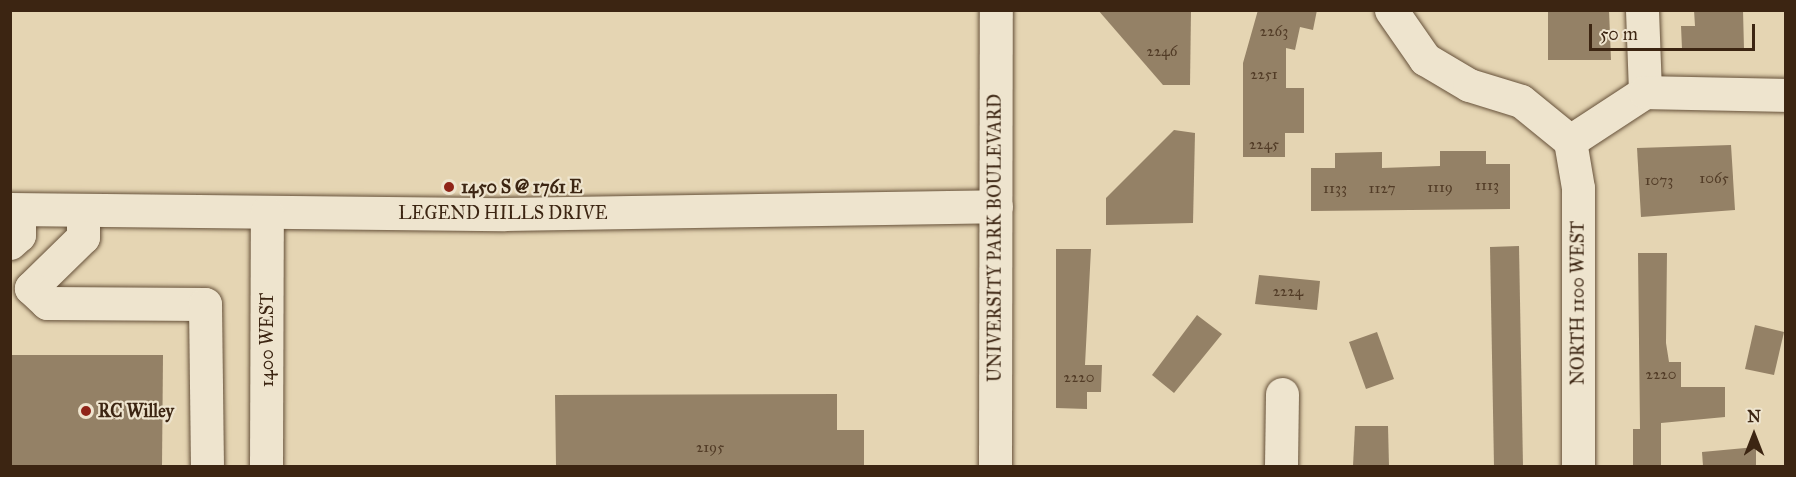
<!DOCTYPE html>
<style>
body{margin:0}
#map{position:relative;width:1796px;height:477px;overflow:hidden;background:#e5d5b3;font-family:"IM FELL Great Primer",serif}
div>[style]{position:absolute}
.building>*{inset:0;background:#948166}
.roads{filter:drop-shadow(0 0 2px #66513a) drop-shadow(0 0 2px #66513a)}
.minor>*{height:33px;margin:-16.5px;padding:0 16.5px;transform-origin:16.5px;border-radius:16.5px;background:#eee4ce}
.dots>*{width:16px;height:16px;translate:-50% -50%;box-sizing:border-box;border:3px solid #eee4ce;border-radius:50%}
span{translate:-50% -50%;white-space:nowrap;text-align:center;line-height:1.15;-webkit-text-stroke:4.5px #eee4ce;paint-order:stroke}
.number-label{font-size:15px;color:#523c27}
.number-label span{-webkit-text-stroke-width:0}
.poi-label{font-size:18px;color:#3c2512;font-weight:700}
.left{translate:0 -50%;text-align:left}
.street-label{font-size:18px;color:#3c2512}
.frame{position:absolute;inset:0;border:12px solid #3c2512;pointer-events:none}
.north{position:absolute;left:1724px;top:405px;width:60px;height:60px;-webkit-text-stroke:4px #eee4ce;paint-order:stroke;rotate:0deg;font-size:16px;font-weight:700;line-height:24px;text-align:center;color:#3c2512}
.north::after{content:'';display:block;margin:auto;width:21px;height:27px;background:#3c2512;clip-path:polygon(50% 0,100% 100%,50% 72%,0 100%)}
.scale{position:absolute;left:1589px;top:24px;width:166px;height:27px;box-sizing:border-box;border:3px solid #3c2512;border-top:0;padding-left:8px;font-size:18px;line-height:21px;white-space:nowrap;color:#3c2512;-webkit-text-stroke:4px #eee4ce;paint-order:stroke}
</style>
<div id="map">
<div class="building">
<div style="clip-path:polygon(1098px 10px,1191px 10px,1190px 85px,1163px 85px)"></div>
<div style="clip-path:polygon(1258px 10px,1317px 10px,1313px 30px,1300px 27px,1295px 50px,1286px 48px,1286px 88px,1304px 88px,1304px 133px,1285px 133px,1285px 157px,1243px 157px,1243px 63px)"></div>
<div style="clip-path:polygon(1548px 10px,1609px 10px,1611px 60px,1548px 60px)"></div>
<div style="clip-path:polygon(1694px 10px,1743px 10px,1744px 49px,1682px 49px,1681px 26px,1695px 26px)"></div>
<div style="clip-path:polygon(1174px 130px,1195px 133px,1193px 223px,1106px 225px,1106px 198px)"></div>
<div style="clip-path:polygon(1731px 145px,1735px 210px,1641px 217px,1637px 148px)"></div>
<div style="clip-path:polygon(1440px 151px,1486px 151px,1486px 164px,1510px 164px,1510px 209px,1311px 211px,1311px 168px,1335px 168px,1335px 153px,1382px 152px,1382px 168px,1440px 166px)"></div>
<div style="clip-path:polygon(1519px 246px,1523px 466px,1494px 466px,1490px 247px)"></div>
<div style="clip-path:polygon(1056px 249px,1091px 249px,1085px 365px,1102px 365px,1101px 392px,1087px 392px,1087px 409px,1056px 408px)"></div>
<div style="clip-path:polygon(1638px 253px,1667px 253px,1666px 343px,1669px 362px,1681px 362px,1681px 387px,1725px 387px,1725px 417px,1661px 423px,1661px 466px,1633px 466px,1633px 429px,1640px 429px)"></div>
<div style="clip-path:polygon(1259px 275px,1320px 281px,1317px 310px,1255px 304px)"></div>
<div style="clip-path:polygon(1197px 315px,1222px 334px,1174px 393px,1152px 375px)"></div>
<div style="clip-path:polygon(1755px 325px,1784px 332px,1774px 375px,1745px 369px)"></div>
<div style="clip-path:polygon(1377px 332px,1394px 379px,1366px 389px,1349px 342px)"></div>
<div style="clip-path:polygon(10px 355px,163px 355px,162px 466px,10px 466px)"></div>
<div style="clip-path:polygon(837px 394px,837px 430px,864px 430px,864px 466px,556px 466px,555px 395px)"></div>
<div style="clip-path:polygon(1355px 426px,1388px 426px,1389px 466px,1353px 466px)"></div>
<div style="clip-path:polygon(1756px 447px,1756px 466px,1703px 466px,1702px 452px)"></div>
</div>
<div class="roads">
<div class="minor">
<div style="left:1391px;top:10px;width:60px;rotate:55.2deg"></div>
<div style="left:1425px;top:59px;width:51px;rotate:30.6deg"></div>
<div style="left:1469px;top:85px;width:54px;rotate:17.1deg"></div>
<div style="left:1521px;top:101px;width:63px;rotate:39.2deg"></div>
<div style="left:1642px;top:10px;width:82px;rotate:87.9deg"></div>
<div style="left:1570px;top:141px;width:48px;rotate:80.3deg"></div>
<div style="left:1578px;top:188px;width:278px;rotate:90deg"></div>
<div style="left:1570px;top:141px;width:90px;rotate:-33.2deg"></div>
<div style="left:1645px;top:92px;width:141px;rotate:1.2deg"></div>
<div style="left:10px;top:209px;width:494px;rotate:0.6deg"></div>
<div style="left:504px;top:214px;width:492px;rotate:-0.9deg"></div>
<div style="left:83px;top:210px;width:27px;rotate:90deg"></div>
<div style="left:83px;top:237px;width:73px;rotate:135.6deg"></div>
<div style="left:31px;top:288px;width:22px;rotate:43deg"></div>
<div style="left:47px;top:303px;width:158px;rotate:0.4deg"></div>
<div style="left:205px;top:304px;width:162px;rotate:89.3deg"></div>
<div style="left:10px;top:243px;width:12px;rotate:-42deg"></div>
<div style="left:19px;top:235px;width:25px;rotate:-90deg"></div>
<div style="left:266px;top:466px;width:253px;rotate:-89.8deg"></div>
<div style="left:995px;top:466px;width:456px;rotate:-89.9deg"></div>
<div style="left:1281px;top:466px;width:72px;rotate:-89.2deg"></div>
</div>
</div>
<div class="dots">
<div style="left:449px;top:187px;background:#8f2418"></div>
<div style="left:86px;top:411px;background:#8f2418"></div>
</div>
<div class="number-label">
<span style="left:1274px;top:32px">2263</span>
<span style="left:1162px;top:52px">2246</span>
<span style="left:1264px;top:75px">2251</span>
<span style="left:1264px;top:145px">2245</span>
<span style="left:1714px;top:179px">1065</span>
<span style="left:1659px;top:181px">1073</span>
<span style="left:1487px;top:186px">1113</span>
<span style="left:1440px;top:188px">1119</span>
<span style="left:1335px;top:189px">1133</span>
<span style="left:1382px;top:189px">1127</span>
<span style="left:1288px;top:292px">2224</span>
<span style="left:1661px;top:375px">2220</span>
<span style="left:1079px;top:378px">2220</span>
<span style="left:710px;top:448px">2195</span>
</div>
<div class="poi-label">
<span class="left" style="left:461px;top:187px">1450 S @ 1761 E</span>
<span class="left" style="left:98px;top:411px">RC Willey</span>
</div>
<div class="street-label">
<span style="left:503px;top:213px">LEGEND HILLS DRIVE</span>
<span style="left:995px;top:238px;rotate:-90deg">UNIVERSITY PARK BOULEVARD</span>
<span style="left:1578px;top:303px;rotate:-90deg">NORTH 1100 WEST</span>
<span style="left:267px;top:340px;rotate:-90deg">1400 WEST</span>
</div>
<div class="frame"></div>
<div class="north">N</div>
<div class="scale">50 m</div>
</div>
